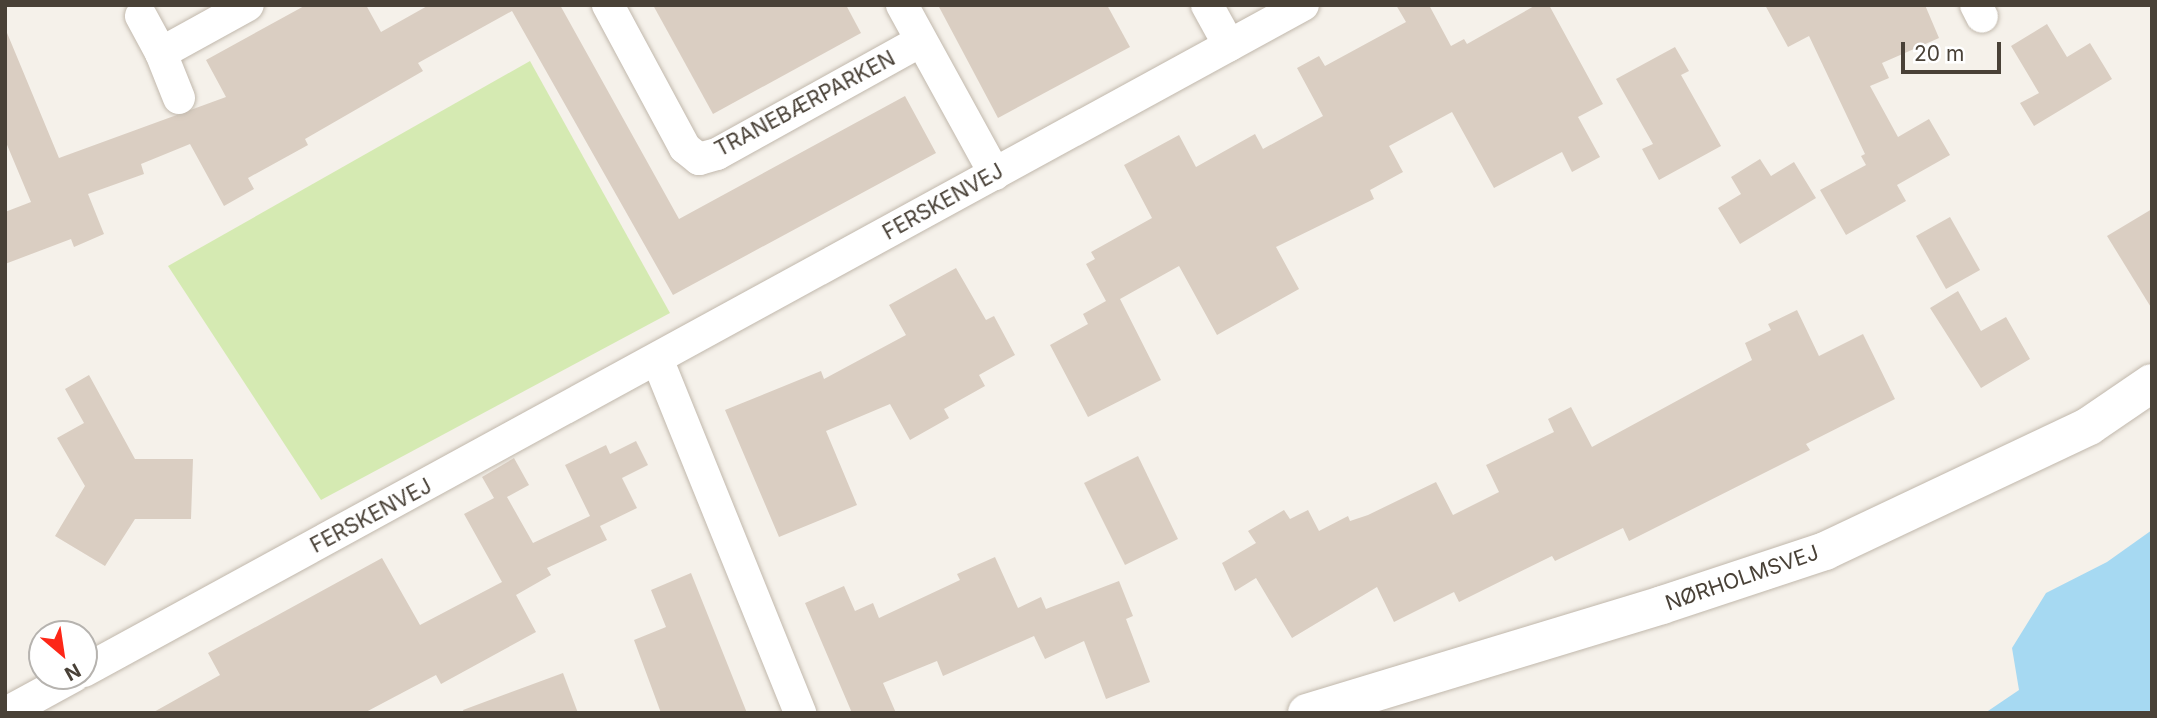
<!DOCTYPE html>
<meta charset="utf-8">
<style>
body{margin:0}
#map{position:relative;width:2157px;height:718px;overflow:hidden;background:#f5f1ea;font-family:Inter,sans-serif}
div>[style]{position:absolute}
.green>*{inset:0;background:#d5eab2}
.water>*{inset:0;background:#a6d9f2}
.building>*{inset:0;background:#dacec2}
.roads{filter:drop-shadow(0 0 2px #c1b8ac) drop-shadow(0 0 2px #c1b8ac)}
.minor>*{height:32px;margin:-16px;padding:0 16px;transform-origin:16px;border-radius:16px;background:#fff}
.tertiary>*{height:38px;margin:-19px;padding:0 19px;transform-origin:19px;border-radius:19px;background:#fff}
span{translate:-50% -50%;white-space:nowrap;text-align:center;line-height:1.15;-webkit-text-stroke:5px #fff;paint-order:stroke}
.street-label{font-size:21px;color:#494137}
.frame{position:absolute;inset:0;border:7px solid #494137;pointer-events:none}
.north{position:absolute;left:28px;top:620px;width:70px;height:70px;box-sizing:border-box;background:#fff;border:2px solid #b6b3af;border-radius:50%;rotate:151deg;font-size:19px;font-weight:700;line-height:28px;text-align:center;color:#494137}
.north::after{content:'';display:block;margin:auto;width:24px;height:32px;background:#fd2718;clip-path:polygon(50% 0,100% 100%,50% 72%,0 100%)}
.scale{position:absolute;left:1901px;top:42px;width:100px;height:32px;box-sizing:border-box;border:4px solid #494137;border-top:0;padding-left:9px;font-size:21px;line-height:24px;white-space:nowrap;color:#494137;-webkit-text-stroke:5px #fff;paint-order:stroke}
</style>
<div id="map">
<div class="green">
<div style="clip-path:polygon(530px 61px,670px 313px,321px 500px,168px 266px)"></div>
</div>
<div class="water">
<div style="clip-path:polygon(2152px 530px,2152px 713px,1985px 713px,2019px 690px,2012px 648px,2046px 593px,2107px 562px)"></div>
</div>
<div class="building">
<div style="clip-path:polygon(306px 5px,366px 5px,381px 32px,429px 5px,560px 5px,679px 219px,905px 96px,936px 153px,673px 295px,512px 11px,418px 63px,423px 71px,305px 139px,308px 145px,248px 178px,254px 189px,224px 206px,190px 144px,141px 164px,144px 174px,88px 194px,104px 234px,74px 247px,71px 239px,5px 264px,5px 212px,31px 202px,5px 140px,5px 28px,59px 158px,226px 97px,206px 60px)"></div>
<div style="clip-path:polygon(653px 5px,846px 5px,861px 33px,713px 114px)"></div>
<div style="clip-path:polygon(938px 5px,1107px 5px,1130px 47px,998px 118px)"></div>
<div style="clip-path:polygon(1396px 5px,1429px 5px,1451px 46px,1464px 39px,1467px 44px,1536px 5px,1549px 5px,1603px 104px,1578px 117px,1600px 157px,1572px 172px,1562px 152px,1494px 188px,1452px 112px,1389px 146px,1403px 172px,1370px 190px,1374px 199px,1276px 247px,1299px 289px,1217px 335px,1179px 266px,1120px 299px,1161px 380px,1088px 417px,1050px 345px,1088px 324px,1083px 314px,1106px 301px,1086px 264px,1095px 259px,1091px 252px,1152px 218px,1124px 165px,1179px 135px,1196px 167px,1255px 134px,1263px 149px,1323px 116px,1297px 68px,1319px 56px,1325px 66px,1406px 22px)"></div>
<div style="clip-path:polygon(1765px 5px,1925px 5px,1939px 38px,1882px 63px,1889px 78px,1870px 86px,1898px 137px,1929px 119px,1950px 155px,1897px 185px,1906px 201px,1846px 235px,1820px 190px,1866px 165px,1861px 156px,1865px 154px,1809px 36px,1788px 47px)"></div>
<div style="clip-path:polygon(2047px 24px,2067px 57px,2090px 43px,2112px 79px,2034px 126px,2020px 103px,2039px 93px,2011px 46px)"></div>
<div style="clip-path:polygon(1675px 47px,1689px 71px,1681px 75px,1721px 146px,1659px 180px,1642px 149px,1653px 144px,1616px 79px)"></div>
<div style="clip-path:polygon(1760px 159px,1771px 176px,1794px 162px,1816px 198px,1740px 244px,1718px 208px,1741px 194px,1731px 177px)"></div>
<div style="clip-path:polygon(2152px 209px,2152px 309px,2107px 236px)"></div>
<div style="clip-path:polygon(1950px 217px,1980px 270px,1946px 289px,1916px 236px)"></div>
<div style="clip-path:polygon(956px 268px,986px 320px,994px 316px,1015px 355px,979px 375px,985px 386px,944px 409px,949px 418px,910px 440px,890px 404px,826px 431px,857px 505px,779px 537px,725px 410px,821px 371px,824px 379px,906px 335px,889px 305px)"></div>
<div style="clip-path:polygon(1958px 291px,1981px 331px,2006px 317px,2030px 359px,1981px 388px,1930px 308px)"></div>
<div style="clip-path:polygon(1797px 310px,1819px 356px,1863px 334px,1895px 399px,1806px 444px,1810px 450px,1629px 541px,1623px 528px,1555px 561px,1552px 556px,1459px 602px,1454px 592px,1394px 622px,1377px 587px,1292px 638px,1256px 578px,1235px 591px,1222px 563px,1256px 543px,1248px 531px,1284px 510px,1290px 519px,1308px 510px,1319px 531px,1348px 516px,1350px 521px,1368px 515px,1436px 482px,1453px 515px,1499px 492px,1486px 465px,1554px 432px,1548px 419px,1571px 407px,1592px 447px,1752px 360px,1745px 343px,1771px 330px,1768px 324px)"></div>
<div style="clip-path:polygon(89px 375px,135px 459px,193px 459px,191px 519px,135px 519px,105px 566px,55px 536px,85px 486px,57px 438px,84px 423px,65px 389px)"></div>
<div style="clip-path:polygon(636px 441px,648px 465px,622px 478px,637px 508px,600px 526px,607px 540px,547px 568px,551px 575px,516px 595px,536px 632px,441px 684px,436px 675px,364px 713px,152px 713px,220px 675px,208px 653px,382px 558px,420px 625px,502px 582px,464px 514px,494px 498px,482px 477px,514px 458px,529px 485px,507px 497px,533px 543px,590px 516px,565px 465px,606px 445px,610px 454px)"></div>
<div style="clip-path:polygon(1138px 456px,1178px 539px,1125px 565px,1084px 483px)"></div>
<div style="clip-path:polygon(995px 557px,1018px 608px,1041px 597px,1046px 609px,1119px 581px,1133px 616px,1126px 619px,1150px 682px,1106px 699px,1084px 641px,1045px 659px,1034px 636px,943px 676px,937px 661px,883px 683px,896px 713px,852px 713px,805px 603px,844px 586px,855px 611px,873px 603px,879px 618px,960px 580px,957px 574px)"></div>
<div style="clip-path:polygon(691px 573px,747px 713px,661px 713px,634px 640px,666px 627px,651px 590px)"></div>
<div style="clip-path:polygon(563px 673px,578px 713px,464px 713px,463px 710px)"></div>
</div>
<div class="roads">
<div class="minor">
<div style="left:608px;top:5px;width:162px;rotate:61.7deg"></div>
<div style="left:685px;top:148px;width:18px;rotate:38deg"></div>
<div style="left:699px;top:159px;width:19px;rotate:-16deg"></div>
<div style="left:717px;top:154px;width:233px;rotate:-29deg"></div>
<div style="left:902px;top:5px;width:193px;rotate:61.2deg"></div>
<div style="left:1207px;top:5px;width:46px;rotate:61.2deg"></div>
<div style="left:1976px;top:5px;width:13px;rotate:63deg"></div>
<div style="left:141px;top:16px;width:42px;rotate:61.6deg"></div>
<div style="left:179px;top:98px;width:48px;rotate:-111.8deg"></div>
<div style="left:161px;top:53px;width:99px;rotate:-28.9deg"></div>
<div style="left:658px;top:361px;width:380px;rotate:68deg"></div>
<div style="left:84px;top:671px;width:1389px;rotate:-28.65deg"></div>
<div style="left:6px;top:713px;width:77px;rotate:-28.6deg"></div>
</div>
<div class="tertiary">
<div style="left:1307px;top:713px;width:371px;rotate:-16.9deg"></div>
<div style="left:1662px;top:605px;width:172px;rotate:-18.3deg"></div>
<div style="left:1825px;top:551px;width:292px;rotate:-25.3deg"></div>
<div style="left:2089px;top:426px;width:76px;rotate:-34.3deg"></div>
</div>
</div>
<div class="street-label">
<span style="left:805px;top:104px;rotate:-28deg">TRANEBÆRPARKEN</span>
<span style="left:943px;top:202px;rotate:-29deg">FERSKENVEJ</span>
<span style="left:371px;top:516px;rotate:-28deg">FERSKENVEJ</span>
<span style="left:1742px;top:578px;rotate:-19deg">NØRHOLMSVEJ</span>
</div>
<div class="frame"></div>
<div class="north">N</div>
<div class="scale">20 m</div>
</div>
